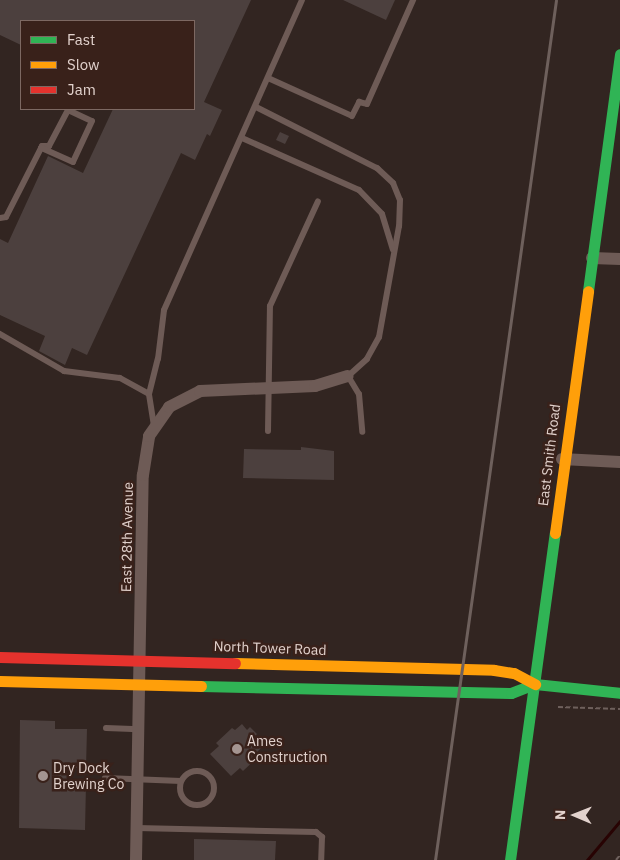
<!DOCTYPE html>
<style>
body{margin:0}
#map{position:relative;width:620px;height:860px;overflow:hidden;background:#322521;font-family:"IBM Plex Sans",sans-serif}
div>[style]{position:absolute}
.stream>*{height:3px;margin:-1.5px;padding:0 1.5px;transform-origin:1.5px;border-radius:1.5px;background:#280303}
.building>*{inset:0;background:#4c403e}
.path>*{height:2px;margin-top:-1px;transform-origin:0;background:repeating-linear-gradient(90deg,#6e605c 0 5px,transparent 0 7.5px)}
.lane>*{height:6px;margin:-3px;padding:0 3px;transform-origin:3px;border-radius:3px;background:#6e5b56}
.lane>.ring{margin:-3px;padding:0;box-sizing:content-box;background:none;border:6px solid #6e5b56;border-radius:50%}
.street>*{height:12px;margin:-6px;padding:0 6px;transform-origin:6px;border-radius:6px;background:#6e5b56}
.fast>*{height:11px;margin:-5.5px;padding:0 5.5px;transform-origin:5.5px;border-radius:5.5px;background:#30b455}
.slow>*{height:11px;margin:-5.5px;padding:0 5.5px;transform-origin:5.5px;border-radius:5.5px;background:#ff9f0a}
.jam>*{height:11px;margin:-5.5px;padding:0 5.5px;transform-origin:5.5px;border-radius:5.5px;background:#e5322d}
.rail>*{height:3px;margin:-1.5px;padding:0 1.5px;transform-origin:1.5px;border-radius:1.5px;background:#6e605c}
.dots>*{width:14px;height:14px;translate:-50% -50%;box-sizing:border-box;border:2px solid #39211a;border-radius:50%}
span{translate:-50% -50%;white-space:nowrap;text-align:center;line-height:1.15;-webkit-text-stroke:5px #39211a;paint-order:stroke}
.street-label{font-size:14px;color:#e2d2cd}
.poi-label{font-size:14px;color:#e2d2cd}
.left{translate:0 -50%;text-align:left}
.legend{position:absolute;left:20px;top:20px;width:175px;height:90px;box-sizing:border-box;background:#39211a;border:1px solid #7d6862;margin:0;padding:6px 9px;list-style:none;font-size:15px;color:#e2d2cd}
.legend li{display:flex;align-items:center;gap:10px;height:25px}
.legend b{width:25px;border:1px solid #7d6862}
.north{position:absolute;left:550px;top:790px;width:50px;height:50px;-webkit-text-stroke:4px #39211a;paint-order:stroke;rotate:271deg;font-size:14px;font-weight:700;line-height:20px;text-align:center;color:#e2d2cd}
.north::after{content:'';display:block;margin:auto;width:18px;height:22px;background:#e2d2cd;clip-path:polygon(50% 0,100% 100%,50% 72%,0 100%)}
</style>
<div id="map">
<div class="stream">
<div style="left:587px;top:860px;width:51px;rotate:-49.8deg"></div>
</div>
<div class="building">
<div style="clip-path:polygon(0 0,251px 0,204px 102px,222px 110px,210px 136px,207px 134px,195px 160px,181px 153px,87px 355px,72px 348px,65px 365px,39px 351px,45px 336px,0 315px,0 239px,8px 243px,48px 156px,83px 173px,113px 109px,194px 109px,194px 21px,21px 21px,21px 45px,0 35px)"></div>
<div style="clip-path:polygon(343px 0,395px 0,386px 20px)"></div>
<div style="clip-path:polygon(280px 132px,289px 136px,285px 144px,276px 140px)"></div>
<div style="clip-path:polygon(301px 447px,334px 451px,334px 480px,243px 478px,244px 449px,301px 450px)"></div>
<div style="clip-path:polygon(20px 720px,55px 721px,55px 729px,87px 729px,86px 768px,67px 768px,67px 783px,86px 784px,85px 830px,19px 828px)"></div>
<div style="clip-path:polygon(242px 724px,247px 730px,250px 727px,257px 734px,254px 737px,263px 746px,256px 753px,259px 756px,243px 771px,240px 768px,231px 776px,210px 754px,219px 746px,216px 743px,232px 728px,235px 730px)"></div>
<div style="clip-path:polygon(194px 839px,276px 841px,275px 860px,194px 860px)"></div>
</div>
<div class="path">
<div style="left:558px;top:707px;width:62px;rotate:1.8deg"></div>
<div style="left:616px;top:860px;width:6px;rotate:-51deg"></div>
</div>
<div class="lane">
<div style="left:268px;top:78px;width:92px;rotate:24.3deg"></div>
<div style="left:352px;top:116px;width:16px;rotate:-63deg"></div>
<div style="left:359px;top:102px;width:8px;rotate:14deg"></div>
<div style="left:367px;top:104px;width:114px;rotate:-66.1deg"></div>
<div style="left:256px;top:107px;width:136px;rotate:26.8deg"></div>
<div style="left:377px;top:168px;width:22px;rotate:43deg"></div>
<div style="left:393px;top:183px;width:18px;rotate:68deg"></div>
<div style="left:400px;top:200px;width:26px;rotate:92deg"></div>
<div style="left:399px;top:226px;width:113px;rotate:100.2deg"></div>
<div style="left:379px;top:337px;width:25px;rotate:119deg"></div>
<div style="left:367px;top:359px;width:25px;rotate:138deg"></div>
<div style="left:348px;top:376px;width:21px;rotate:59deg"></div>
<div style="left:359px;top:394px;width:38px;rotate:85deg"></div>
<div style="left:242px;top:138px;width:128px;rotate:24deg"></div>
<div style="left:359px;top:190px;width:33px;rotate:46deg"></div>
<div style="left:382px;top:214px;width:37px;rotate:73deg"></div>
<div style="left:0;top:218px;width:6px;rotate:-9deg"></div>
<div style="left:6px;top:217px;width:77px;rotate:-63.1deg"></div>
<div style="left:41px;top:148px;width:2px;rotate:-63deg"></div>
<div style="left:42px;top:146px;width:7px"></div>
<div style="left:49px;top:146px;width:41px;rotate:-62.2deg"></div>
<div style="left:68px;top:110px;width:26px;rotate:25deg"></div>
<div style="left:92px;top:121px;width:45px;rotate:114.9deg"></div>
<div style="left:73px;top:162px;width:35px;rotate:-156deg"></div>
<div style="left:0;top:334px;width:74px;rotate:30deg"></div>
<div style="left:64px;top:371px;width:56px;rotate:7.1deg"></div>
<div style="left:120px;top:378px;width:33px;rotate:29deg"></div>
<div style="left:154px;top:426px;width:32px;rotate:-99deg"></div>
<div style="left:149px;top:394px;width:36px;rotate:-76deg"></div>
<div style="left:158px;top:359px;width:49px;rotate:-83deg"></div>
<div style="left:164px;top:310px;width:339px;rotate:-66deg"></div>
<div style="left:268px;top:431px;width:125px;rotate:-89.1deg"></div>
<div style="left:270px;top:306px;width:115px;rotate:-65.4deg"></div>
<div style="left:106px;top:728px;width:33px;rotate:2deg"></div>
<div class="ring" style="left:180px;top:771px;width:28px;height:28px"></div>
<div style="left:105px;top:778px;width:76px;rotate:2.3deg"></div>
<div style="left:137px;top:828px;width:179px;rotate:1.3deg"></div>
<div style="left:316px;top:832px;width:8px;rotate:40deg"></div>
<div style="left:322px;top:837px;width:23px;rotate:92deg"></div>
</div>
<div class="street">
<div style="left:592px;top:258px;width:28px;rotate:2deg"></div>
<div style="left:562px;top:459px;width:58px;rotate:3deg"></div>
<div style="left:136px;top:860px;width:385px;rotate:-89deg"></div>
<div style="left:143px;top:475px;width:39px;rotate:-81deg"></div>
<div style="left:149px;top:436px;width:35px;rotate:-55deg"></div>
<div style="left:169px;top:407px;width:35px;rotate:-27deg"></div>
<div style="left:200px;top:391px;width:115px;rotate:-2.5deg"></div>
<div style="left:315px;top:386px;width:34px;rotate:-17deg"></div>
</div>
<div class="fast">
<div style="left:588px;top:291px;width:239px;rotate:-82.3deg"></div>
<div style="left:201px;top:686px;width:310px;rotate:1.3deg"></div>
<div style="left:511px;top:693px;width:26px;rotate:-21deg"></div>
<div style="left:535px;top:684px;width:85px;rotate:6deg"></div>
<div style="left:510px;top:860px;width:330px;rotate:-82.2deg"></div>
</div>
<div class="slow">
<div style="left:555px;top:533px;width:244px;rotate:-82.2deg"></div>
<div style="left:235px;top:663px;width:259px;rotate:1.5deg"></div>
<div style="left:494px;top:670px;width:20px;rotate:9deg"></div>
<div style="left:514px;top:673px;width:24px;rotate:28deg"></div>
<div style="left:0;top:681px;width:201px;rotate:1.4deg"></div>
</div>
<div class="jam">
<div style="left:0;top:657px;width:235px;rotate:1.5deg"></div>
</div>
<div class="rail">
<div style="left:435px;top:860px;width:868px;rotate:-81.99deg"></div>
</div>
<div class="dots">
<div style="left:237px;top:749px;background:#a49591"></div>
<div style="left:43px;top:776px;background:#a49591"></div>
</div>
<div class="street-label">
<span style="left:549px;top:455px;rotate:-83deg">East Smith Road</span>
<span style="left:127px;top:537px;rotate:-89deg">East 28th Avenue</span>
<span style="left:270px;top:648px;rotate:2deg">North Tower Road</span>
</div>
<div class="poi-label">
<span class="left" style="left:247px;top:749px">Ames<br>Construction</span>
<span class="left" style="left:53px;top:776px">Dry Dock<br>Brewing Co</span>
</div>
<ul class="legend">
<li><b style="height:6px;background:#30b455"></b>Fast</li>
<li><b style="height:6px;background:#ff9f0a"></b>Slow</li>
<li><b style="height:6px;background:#e5322d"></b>Jam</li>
</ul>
<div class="north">N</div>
</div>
